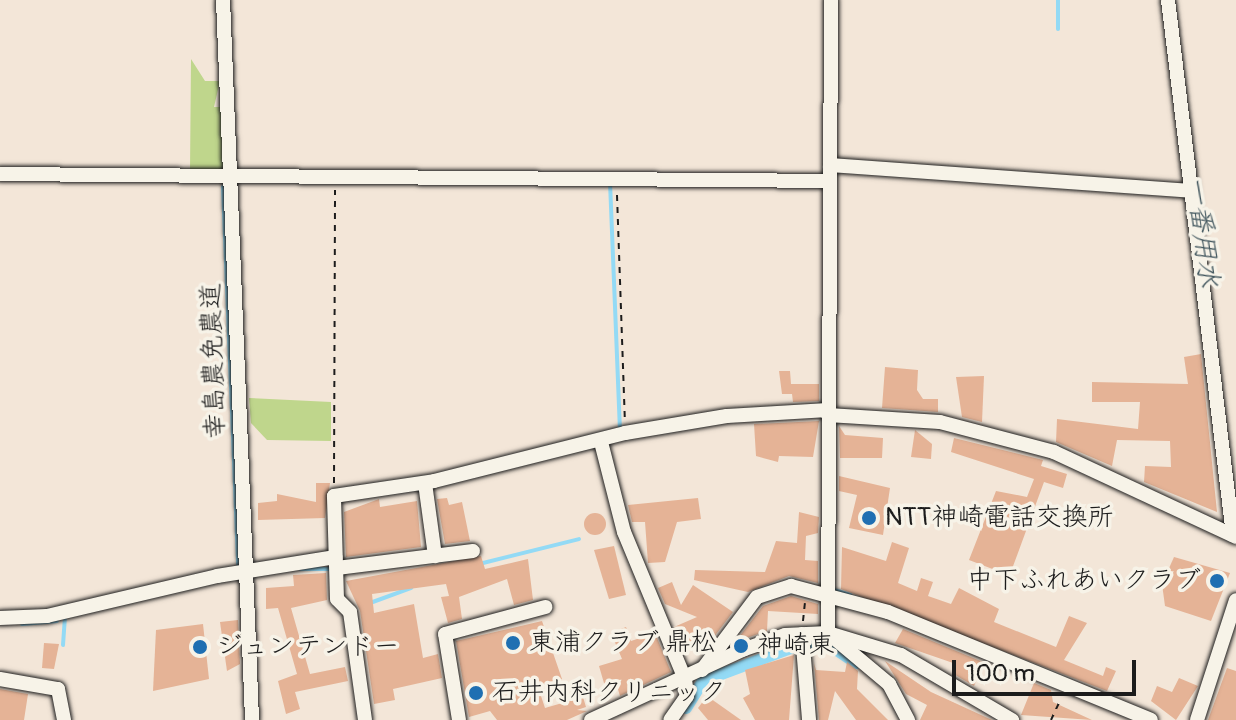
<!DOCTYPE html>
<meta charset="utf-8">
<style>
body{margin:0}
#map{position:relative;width:1236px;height:720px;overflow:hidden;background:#f3e6d8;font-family:Pangolin,"Klee One",sans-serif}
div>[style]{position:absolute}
.green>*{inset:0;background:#bfd68c}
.stream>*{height:4px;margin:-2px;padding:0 2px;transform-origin:2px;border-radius:2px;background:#93daf5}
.canal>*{height:12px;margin:-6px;padding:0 6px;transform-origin:6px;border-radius:6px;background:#93daf5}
.building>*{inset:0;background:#e5b396}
.round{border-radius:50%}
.path>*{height:2px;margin-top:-1px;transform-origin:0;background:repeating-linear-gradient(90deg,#1c1c1c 0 6px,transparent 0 12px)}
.roads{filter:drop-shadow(0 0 2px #1c1c1c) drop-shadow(0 0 2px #1c1c1c)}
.minor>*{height:14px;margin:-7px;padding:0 7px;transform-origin:7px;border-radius:7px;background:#f7f3e8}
.dots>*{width:22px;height:22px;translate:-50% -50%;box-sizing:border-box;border:4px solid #f7f3e8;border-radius:50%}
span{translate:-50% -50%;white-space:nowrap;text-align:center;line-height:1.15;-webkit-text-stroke:7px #f7f3e8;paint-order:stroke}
.street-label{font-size:26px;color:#1c1c1c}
.poi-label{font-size:26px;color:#1c1c1c}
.left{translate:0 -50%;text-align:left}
.right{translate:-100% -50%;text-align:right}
.water-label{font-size:28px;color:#40555d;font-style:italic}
.scale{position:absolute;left:952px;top:660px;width:184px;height:36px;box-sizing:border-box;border:4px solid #1c1c1c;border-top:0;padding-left:10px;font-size:24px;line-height:28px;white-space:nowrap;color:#1c1c1c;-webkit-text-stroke:6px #f7f3e8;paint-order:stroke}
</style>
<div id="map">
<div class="green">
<div style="clip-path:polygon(191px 59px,205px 81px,220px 81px,214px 107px,221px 107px,224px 170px,190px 170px)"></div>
<div style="clip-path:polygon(249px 398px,331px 402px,331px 441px,267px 440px,251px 423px)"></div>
</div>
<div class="stream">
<div style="left:1058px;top:29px;width:29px;rotate:-90deg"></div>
<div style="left:610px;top:182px;width:248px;rotate:87.7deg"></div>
<div style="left:223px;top:187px;width:380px;rotate:87.7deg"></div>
<div style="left:479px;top:564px;width:103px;rotate:-14deg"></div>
<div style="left:301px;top:569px;width:29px"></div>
<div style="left:834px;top:590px;width:17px;rotate:17deg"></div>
<div style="left:370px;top:603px;width:44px;rotate:-20.1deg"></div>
<div style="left:22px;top:624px;width:35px;rotate:-5deg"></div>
<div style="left:63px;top:645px;width:26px;rotate:-86deg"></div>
</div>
<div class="canal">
<div style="left:686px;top:708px;width:32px;rotate:-58deg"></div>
<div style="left:703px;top:681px;width:111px;rotate:-20.6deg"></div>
<div style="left:807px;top:642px;width:21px;rotate:5deg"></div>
<div style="left:828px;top:644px;width:34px;rotate:34deg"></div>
</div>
<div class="building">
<div style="clip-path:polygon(1201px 354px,1217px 512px,1144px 482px,1145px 466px,1171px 467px,1170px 441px,1117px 440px,1112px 466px,1056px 442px,1057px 419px,1138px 429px,1140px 402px,1092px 402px,1092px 382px,1188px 384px,1184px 357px)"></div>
<div style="clip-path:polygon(885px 367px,918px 370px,917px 390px,923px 399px,938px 399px,938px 412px,882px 408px)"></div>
<div style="clip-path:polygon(779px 371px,790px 371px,791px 384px,819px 384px,819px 401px,793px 402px,792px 394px,782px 394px)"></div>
<div style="clip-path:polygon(984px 376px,982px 422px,962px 417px,956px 377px)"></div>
<div style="clip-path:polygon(819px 421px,813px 457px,779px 456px,778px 462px,756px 456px,754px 424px)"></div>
<div style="clip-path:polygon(839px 426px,845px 435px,883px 438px,882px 458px,840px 458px)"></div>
<div style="clip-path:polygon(915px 430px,932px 444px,931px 459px,911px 457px)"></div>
<div style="clip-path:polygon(954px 438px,1043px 460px,1041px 466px,1067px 474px,1063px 488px,1044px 482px,1012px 569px,1003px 573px,969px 560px,996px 491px,1027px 497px,1034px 479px,951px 452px)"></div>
<div style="clip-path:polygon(839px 476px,890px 488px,883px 535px,849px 528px,857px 495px,839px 491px)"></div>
<div style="clip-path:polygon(316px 483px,330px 483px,325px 518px,258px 520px,258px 503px,277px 501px,277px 494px,316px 502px)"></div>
<div style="clip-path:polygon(447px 498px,449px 505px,462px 502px,470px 541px,445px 544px,437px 499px)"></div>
<div style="clip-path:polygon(698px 498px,701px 519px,677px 522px,665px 562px,648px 563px,645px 522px,632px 522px,628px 505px)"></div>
<div style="clip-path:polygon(379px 499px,380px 507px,417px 501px,421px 547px,346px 557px,344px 512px)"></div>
<div style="clip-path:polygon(799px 512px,819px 517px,818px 533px,806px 536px,805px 560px,818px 561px,818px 583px,789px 576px,748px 592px,694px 580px,695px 570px,765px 572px,776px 541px,797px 543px)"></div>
<div class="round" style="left:584px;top:513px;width:22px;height:22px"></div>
<div style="clip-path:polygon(892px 542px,909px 548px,898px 583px,917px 591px,921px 578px,933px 582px,928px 596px,951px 604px,959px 588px,999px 609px,994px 622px,1056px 647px,1069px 616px,1087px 623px,1064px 660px,1103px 676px,1106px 667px,1116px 671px,1107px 691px,841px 589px,842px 547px,886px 561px)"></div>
<div style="clip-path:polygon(614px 546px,626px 595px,609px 599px,594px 550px)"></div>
<div style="clip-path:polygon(481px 556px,485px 569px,528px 559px,533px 600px,514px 605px,507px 579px,459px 597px,462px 619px,448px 623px,441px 597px,449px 596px,446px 584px,372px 594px,374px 613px,414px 604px,423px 658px,438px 654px,442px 678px,393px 689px,395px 700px,374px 704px,360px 611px,346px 581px)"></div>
<div style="clip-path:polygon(1174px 557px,1230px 573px,1211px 621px,1165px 606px,1162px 584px)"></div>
<div style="clip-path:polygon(326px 573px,327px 600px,291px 608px,310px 674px,345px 667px,348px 681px,295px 692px,300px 709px,286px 714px,278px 681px,297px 674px,278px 608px,266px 609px,266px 588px,294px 586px,293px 575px)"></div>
<div style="clip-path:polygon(672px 582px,681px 605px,693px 585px,733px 612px,707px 646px,695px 640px,682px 646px,674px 627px,697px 617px,665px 604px,658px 588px)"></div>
<div style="clip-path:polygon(791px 596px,818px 604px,818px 614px,768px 611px,767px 631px,735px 642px,763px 606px)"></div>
<div style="clip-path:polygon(238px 620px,240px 664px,227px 671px,220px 622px)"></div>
<div style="clip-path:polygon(542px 621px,562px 679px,538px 687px,545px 708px,583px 697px,586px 707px,577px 710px,587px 711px,567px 720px,497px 720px,490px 711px,469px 717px,456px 641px)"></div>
<div style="clip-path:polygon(203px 624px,209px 679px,153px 691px,156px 630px)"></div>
<div style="clip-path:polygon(626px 627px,631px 641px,655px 633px,671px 672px,620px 696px,617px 686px,606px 690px,599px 666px,622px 659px,611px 633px)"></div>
<div style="clip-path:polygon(903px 629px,995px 667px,993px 671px,983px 667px,974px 686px,952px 673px,956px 664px,895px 643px)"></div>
<div style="clip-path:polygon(44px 643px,59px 644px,54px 669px,42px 668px)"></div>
<div style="clip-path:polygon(794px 655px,789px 720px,755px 720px,743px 698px,750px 694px,745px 670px)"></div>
<div style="clip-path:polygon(885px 661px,931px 692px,992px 720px,920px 720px,927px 705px,906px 694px)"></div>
<div style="clip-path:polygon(847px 662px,858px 671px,857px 689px,888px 720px,856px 720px,835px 691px,828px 720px,819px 720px,814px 663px,816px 670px,845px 672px)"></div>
<div style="clip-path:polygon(1227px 668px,1236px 671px,1236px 720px,1208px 720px)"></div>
<div style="clip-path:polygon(1179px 678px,1198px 686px,1176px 720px,1151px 701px,1157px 686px,1172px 692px)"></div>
<div style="clip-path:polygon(1034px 683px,1051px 690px,1053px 702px,1092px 720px,1021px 715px)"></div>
<div style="clip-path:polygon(0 689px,28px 694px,24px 720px,0 720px)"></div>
<div style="clip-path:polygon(707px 696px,741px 720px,708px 720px,698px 708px)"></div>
</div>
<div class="path">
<div style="left:617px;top:195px;width:225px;rotate:88deg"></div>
<div style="left:334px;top:483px;width:293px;rotate:-89.8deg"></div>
<div style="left:803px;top:621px;width:18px;rotate:-84deg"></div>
<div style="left:1051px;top:720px;width:23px;rotate:-65deg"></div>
</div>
<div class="roads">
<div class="minor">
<div style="left:223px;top:0;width:721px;rotate:87.69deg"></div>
<div style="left:831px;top:0;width:633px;rotate:90.27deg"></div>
<div style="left:828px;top:633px;width:80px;rotate:39.9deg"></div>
<div style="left:889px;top:684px;width:41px;rotate:62.2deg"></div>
<div style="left:1168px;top:0;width:539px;rotate:83.07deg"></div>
<div style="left:830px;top:165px;width:362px;rotate:4.1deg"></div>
<div style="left:0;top:174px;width:830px;rotate:0.48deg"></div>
<div style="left:828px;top:415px;width:112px;rotate:3.6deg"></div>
<div style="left:940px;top:422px;width:118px;rotate:14.7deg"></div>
<div style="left:1054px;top:452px;width:201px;rotate:25deg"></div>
<div style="left:601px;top:442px;width:93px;rotate:75.7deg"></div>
<div style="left:624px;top:532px;width:159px;rotate:67.5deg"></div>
<div style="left:685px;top:679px;width:17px;rotate:83deg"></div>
<div style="left:687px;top:696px;width:29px;rotate:125deg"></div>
<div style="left:425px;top:483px;width:74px;rotate:82.2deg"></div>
<div style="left:337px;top:568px;width:137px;rotate:-7.1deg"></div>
<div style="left:0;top:618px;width:47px;rotate:-2.4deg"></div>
<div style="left:47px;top:616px;width:175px;rotate:-13.2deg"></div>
<div style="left:217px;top:576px;width:120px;rotate:-9.1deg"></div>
<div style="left:802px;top:634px;width:86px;rotate:85.3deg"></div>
<div style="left:702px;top:670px;width:91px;rotate:-53deg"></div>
<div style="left:757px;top:597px;width:36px;rotate:-18deg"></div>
<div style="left:791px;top:586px;width:100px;rotate:15deg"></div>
<div style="left:888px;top:612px;width:284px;rotate:22.3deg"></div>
<div style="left:0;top:679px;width:59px;rotate:9.8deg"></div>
<div style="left:58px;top:689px;width:32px;rotate:79deg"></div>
<div style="left:365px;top:720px;width:109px;rotate:-97.9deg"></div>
<div style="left:350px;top:612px;width:18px;rotate:-135deg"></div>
<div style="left:337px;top:599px;width:103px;rotate:-91.7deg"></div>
<div style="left:334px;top:496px;width:101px;rotate:-8.5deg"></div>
<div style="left:434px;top:481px;width:197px;rotate:-14.1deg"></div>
<div style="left:625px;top:433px;width:103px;rotate:-9.5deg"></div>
<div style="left:727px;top:416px;width:101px;rotate:-3.4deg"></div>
<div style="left:459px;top:720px;width:87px;rotate:-99.2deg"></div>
<div style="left:445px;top:634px;width:104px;rotate:-15.1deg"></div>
<div style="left:591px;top:720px;width:170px;rotate:-24.8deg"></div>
<div style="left:745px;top:649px;width:42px;rotate:-19.3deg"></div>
<div style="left:785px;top:635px;width:43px;rotate:-2.7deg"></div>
<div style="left:828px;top:633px;width:76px;rotate:16.8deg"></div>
<div style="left:901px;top:655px;width:129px;rotate:30.4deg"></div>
<div style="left:1197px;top:720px;width:126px;rotate:-72deg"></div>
</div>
</div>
<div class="dots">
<div style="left:869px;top:518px;background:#1f6fb2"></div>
<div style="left:1217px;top:581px;background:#1f6fb2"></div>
<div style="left:513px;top:643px;background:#1f6fb2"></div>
<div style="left:741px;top:646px;background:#1f6fb2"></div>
<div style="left:200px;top:647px;background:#1f6fb2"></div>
<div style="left:476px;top:693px;background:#1f6fb2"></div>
</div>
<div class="street-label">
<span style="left:214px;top:361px;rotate:-92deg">幸島農免農道</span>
</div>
<div class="poi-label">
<span class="left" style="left:885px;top:518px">NTT神崎電話交換所</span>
<span class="right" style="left:1201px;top:581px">中下ふれあいクラブ</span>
<span class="left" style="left:529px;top:643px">東浦クラブ 鼎松</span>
<span class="left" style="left:757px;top:646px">神崎東</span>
<span class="left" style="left:216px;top:647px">ジュンテンドー</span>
<span class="left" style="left:492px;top:693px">石井内科クリニック</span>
</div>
<div class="water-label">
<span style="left:1202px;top:232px;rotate:83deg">一番用水</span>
</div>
<div class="scale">100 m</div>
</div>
